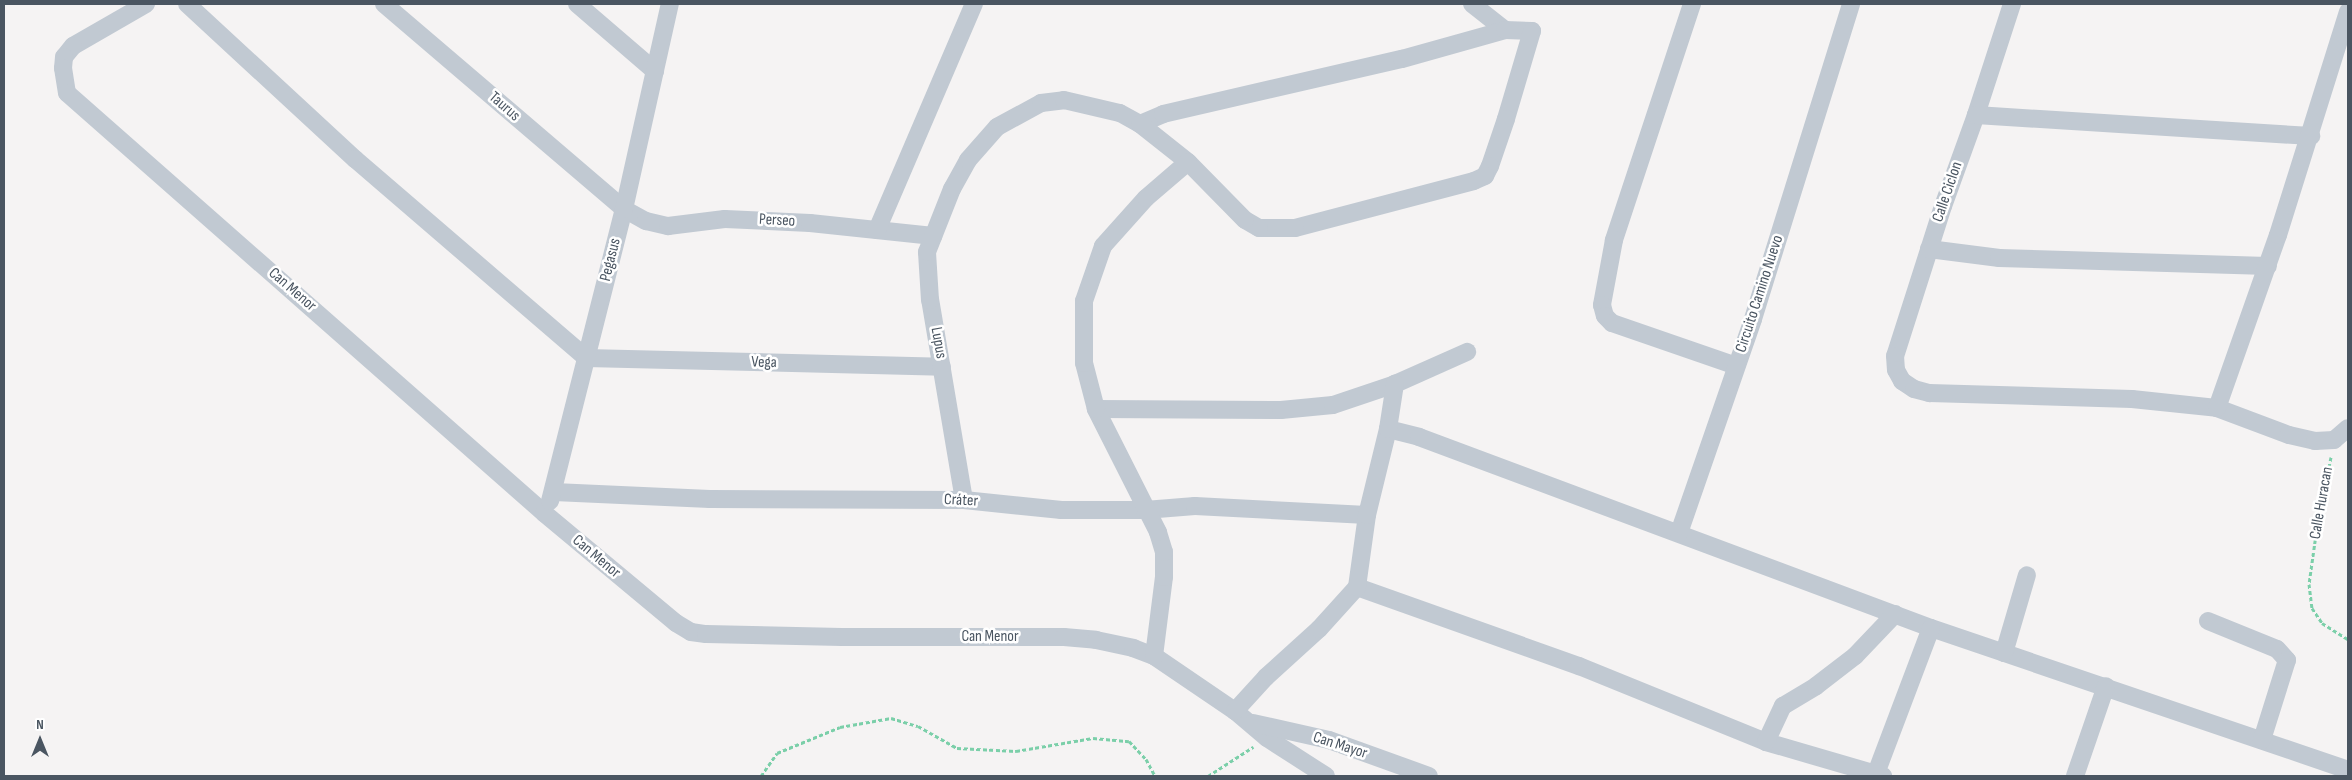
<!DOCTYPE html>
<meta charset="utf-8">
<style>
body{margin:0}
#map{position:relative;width:2352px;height:780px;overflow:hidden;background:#f5f3f3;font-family:"Sofia Sans Condensed",sans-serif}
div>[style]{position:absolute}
.path>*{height:3px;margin-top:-1.5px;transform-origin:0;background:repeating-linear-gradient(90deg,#7bcfa9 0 4px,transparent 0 6.5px)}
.minor>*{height:18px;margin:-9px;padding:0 9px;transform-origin:9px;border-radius:9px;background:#c1c9d2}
span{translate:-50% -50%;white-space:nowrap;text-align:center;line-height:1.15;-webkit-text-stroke:5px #fff;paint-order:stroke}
.street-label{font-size:16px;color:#4a5561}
.frame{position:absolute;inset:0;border:5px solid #4a5561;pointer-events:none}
.north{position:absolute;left:15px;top:715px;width:50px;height:50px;-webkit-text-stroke:4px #fff;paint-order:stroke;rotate:0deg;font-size:14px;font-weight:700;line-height:20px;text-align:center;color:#4a5561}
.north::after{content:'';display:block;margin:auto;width:18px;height:22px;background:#4a5561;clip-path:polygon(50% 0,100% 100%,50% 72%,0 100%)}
</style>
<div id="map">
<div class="path">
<div style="left:2331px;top:457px;width:64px;rotate:101.7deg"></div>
<div style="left:2318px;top:520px;width:65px;rotate:98deg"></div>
<div style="left:2309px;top:584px;width:24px;rotate:83deg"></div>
<div style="left:2312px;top:608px;width:18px;rotate:56deg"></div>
<div style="left:2322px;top:623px;width:31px;rotate:32deg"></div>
<div style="left:761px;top:776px;width:28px;rotate:-55deg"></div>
<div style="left:777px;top:753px;width:68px;rotate:-22.4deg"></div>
<div style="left:840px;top:727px;width:52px;rotate:-10deg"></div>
<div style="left:891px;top:718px;width:28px;rotate:17deg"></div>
<div style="left:918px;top:726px;width:45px;rotate:29.4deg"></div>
<div style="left:957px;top:748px;width:59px;rotate:2.9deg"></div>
<div style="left:1016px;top:751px;width:78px;rotate:-9.6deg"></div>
<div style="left:1093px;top:738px;width:36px;rotate:5deg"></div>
<div style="left:1129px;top:741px;width:25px;rotate:47deg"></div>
<div style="left:1146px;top:759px;width:19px;rotate:62deg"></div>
<div style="left:1208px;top:776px;width:54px;rotate:-32.8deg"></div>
</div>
<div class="minor">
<div style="left:146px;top:4px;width:84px;rotate:150.1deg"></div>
<div style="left:73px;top:46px;width:14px;rotate:129deg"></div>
<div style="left:64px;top:57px;width:11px;rotate:95deg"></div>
<div style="left:63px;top:68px;width:25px;rotate:81deg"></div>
<div style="left:67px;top:93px;width:636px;rotate:41.36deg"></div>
<div style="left:544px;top:513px;width:172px;rotate:39.8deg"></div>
<div style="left:676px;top:623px;width:17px;rotate:31deg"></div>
<div style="left:691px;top:632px;width:15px;rotate:8deg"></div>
<div style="left:706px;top:634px;width:136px;rotate:1.3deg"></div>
<div style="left:842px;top:637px;width:222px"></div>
<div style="left:1064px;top:637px;width:32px;rotate:5deg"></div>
<div style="left:1096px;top:640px;width:38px;rotate:12deg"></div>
<div style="left:1133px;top:648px;width:22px;rotate:21deg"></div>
<div style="left:1154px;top:656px;width:98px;rotate:34.2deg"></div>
<div style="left:1235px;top:711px;width:42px;rotate:40.2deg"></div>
<div style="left:1267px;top:738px;width:70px;rotate:32.8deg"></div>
<div style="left:187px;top:4px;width:229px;rotate:42.7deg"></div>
<div style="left:355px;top:159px;width:305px;rotate:40.7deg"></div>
<div style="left:586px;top:358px;width:356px;rotate:1.4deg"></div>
<div style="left:384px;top:4px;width:316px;rotate:40.5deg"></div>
<div style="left:624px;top:209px;width:25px;rotate:29deg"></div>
<div style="left:646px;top:221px;width:23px;rotate:13deg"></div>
<div style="left:668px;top:226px;width:57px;rotate:-7deg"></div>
<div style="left:725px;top:219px;width:85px;rotate:2.7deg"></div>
<div style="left:810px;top:223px;width:124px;rotate:6deg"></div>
<div style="left:577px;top:4px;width:103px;rotate:40.7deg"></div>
<div style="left:1472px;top:4px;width:42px;rotate:38.2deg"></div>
<div style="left:1692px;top:4px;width:249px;rotate:108.3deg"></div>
<div style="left:1614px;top:240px;width:66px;rotate:100.5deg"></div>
<div style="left:1602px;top:305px;width:11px;rotate:75deg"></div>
<div style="left:1605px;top:316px;width:10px;rotate:45deg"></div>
<div style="left:1612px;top:323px;width:131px;rotate:19.1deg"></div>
<div style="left:2012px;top:4px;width:117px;rotate:108deg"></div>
<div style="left:1976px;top:115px;width:97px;rotate:109.9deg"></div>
<div style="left:1943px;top:206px;width:157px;rotate:107.7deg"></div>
<div style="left:1895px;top:356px;width:14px;rotate:86deg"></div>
<div style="left:1896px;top:370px;width:13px;rotate:61deg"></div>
<div style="left:1902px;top:381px;width:14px;rotate:34deg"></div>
<div style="left:1914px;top:389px;width:16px;rotate:15deg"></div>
<div style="left:1929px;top:393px;width:203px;rotate:1.7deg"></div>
<div style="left:2132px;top:399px;width:85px;rotate:6deg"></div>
<div style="left:2217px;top:408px;width:77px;rotate:20.6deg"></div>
<div style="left:2289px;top:435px;width:27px;rotate:13deg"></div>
<div style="left:2315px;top:441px;width:19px;rotate:-3deg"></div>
<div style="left:2334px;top:440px;width:18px;rotate:-41deg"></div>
<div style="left:1976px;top:115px;width:336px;rotate:3.6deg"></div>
<div style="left:877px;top:230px;width:246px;rotate:-66.8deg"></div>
<div style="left:1929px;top:249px;width:71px;rotate:7.3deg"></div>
<div style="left:1999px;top:258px;width:269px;rotate:1.7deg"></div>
<div style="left:2217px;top:408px;width:183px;rotate:-70.6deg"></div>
<div style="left:2278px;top:235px;width:234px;rotate:-72.6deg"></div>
<div style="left:1096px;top:409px;width:185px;rotate:0.3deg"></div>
<div style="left:1281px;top:410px;width:52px;rotate:-5.5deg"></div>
<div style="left:1333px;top:405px;width:65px;rotate:-18.7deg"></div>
<div style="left:1395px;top:384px;width:79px;rotate:-24deg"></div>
<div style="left:1388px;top:429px;width:32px;rotate:14deg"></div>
<div style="left:1419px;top:437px;width:546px;rotate:20.46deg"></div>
<div style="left:1931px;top:628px;width:441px;rotate:18.8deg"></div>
<div style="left:554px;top:492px;width:156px;rotate:2.6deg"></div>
<div style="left:710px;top:499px;width:254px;rotate:0.2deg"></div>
<div style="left:964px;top:500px;width:98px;rotate:5.9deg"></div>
<div style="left:1061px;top:510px;width:84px"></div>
<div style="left:1145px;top:510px;width:50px;rotate:-4.6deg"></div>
<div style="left:1195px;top:506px;width:172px;rotate:3deg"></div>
<div style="left:964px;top:500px;width:203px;rotate:-99.6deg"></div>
<div style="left:930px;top:300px;width:48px;rotate:-93.6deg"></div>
<div style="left:927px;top:252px;width:68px;rotate:-68.4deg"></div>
<div style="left:952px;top:189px;width:33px;rotate:-61deg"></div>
<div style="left:968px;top:160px;width:44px;rotate:-48.7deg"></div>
<div style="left:997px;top:127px;width:50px;rotate:-28.6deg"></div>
<div style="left:1041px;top:103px;width:23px;rotate:-7deg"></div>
<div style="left:1064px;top:100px;width:57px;rotate:13.1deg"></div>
<div style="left:1120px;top:113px;width:23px;rotate:29deg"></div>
<div style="left:1140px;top:124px;width:25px;rotate:-23deg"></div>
<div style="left:1163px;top:114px;width:245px;rotate:-13deg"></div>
<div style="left:1402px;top:59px;width:107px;rotate:-15.7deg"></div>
<div style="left:1505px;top:30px;width:27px;rotate:2deg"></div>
<div style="left:1532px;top:31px;width:92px;rotate:106.5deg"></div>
<div style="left:1506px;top:119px;width:50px;rotate:108.8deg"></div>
<div style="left:1490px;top:166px;width:11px;rotate:117deg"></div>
<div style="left:1485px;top:176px;width:12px;rotate:156deg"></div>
<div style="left:1474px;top:181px;width:185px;rotate:165.3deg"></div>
<div style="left:1295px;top:228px;width:36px;rotate:180deg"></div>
<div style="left:1259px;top:228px;width:16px;rotate:-150deg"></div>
<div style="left:1245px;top:220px;width:81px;rotate:-134.5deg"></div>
<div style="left:1188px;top:162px;width:61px;rotate:-141.6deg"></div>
<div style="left:550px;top:501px;width:301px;rotate:-75.8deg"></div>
<div style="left:624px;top:209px;width:210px;rotate:-77.4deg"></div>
<div style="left:1679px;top:533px;width:226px;rotate:-70.9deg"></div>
<div style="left:1753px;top:319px;width:330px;rotate:-72.7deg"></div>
<div style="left:1357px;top:587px;width:236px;rotate:19.6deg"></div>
<div style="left:1579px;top:666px;width:202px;rotate:22.1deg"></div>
<div style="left:1766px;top:742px;width:122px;rotate:16.2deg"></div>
<div style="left:2208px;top:621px;width:74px;rotate:22.1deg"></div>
<div style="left:2277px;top:649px;width:15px;rotate:48deg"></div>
<div style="left:2287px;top:660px;width:84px;rotate:107.4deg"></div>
<div style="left:2004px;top:653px;width:81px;rotate:-73.6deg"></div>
<div style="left:1154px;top:656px;width:80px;rotate:-82.8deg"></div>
<div style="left:1164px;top:577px;width:25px;rotate:-90deg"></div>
<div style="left:1164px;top:552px;width:21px;rotate:-107deg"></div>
<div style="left:1158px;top:532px;width:138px;rotate:-116.8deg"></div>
<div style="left:1096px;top:409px;width:48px;rotate:-104.6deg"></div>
<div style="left:1084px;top:363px;width:62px;rotate:-90deg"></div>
<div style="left:1084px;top:301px;width:58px;rotate:-70.9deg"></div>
<div style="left:1103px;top:246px;width:64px;rotate:-48.1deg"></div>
<div style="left:1146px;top:198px;width:55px;rotate:-40.6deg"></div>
<div style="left:1235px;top:711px;width:46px;rotate:-47.6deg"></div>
<div style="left:1266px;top:677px;width:72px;rotate:-42.2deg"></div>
<div style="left:1319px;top:629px;width:57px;rotate:-47.9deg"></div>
<div style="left:1357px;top:587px;width:73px;rotate:-82.1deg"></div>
<div style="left:1367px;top:515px;width:89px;rotate:-76.3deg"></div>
<div style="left:1388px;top:429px;width:46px;rotate:-81.2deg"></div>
<div style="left:1253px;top:723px;width:78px;rotate:12.6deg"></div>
<div style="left:1329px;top:740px;width:106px;rotate:19.8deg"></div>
<div style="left:1766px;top:742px;width:40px;rotate:-65deg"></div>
<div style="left:1783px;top:706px;width:39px;rotate:-31deg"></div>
<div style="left:1816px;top:686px;width:49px;rotate:-37.6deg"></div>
<div style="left:1855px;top:656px;width:58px;rotate:-46.4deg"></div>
<div style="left:1875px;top:776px;width:158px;rotate:-69.3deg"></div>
<div style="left:2075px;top:776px;width:95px;rotate:-71deg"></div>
</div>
<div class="street-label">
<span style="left:504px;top:107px;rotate:41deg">Taurus</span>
<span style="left:1948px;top:192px;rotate:-71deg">Calle Ciclon</span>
<span style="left:777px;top:221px;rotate:3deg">Perseo</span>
<span style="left:611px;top:260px;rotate:-76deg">Pegasus</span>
<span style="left:292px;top:290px;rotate:41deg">Can Menor</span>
<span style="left:1760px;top:294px;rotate:-72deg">Circuito Camino Nuevo</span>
<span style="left:938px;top:343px;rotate:80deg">Lupus</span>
<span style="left:764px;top:363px;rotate:1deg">Vega</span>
<span style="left:961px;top:501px;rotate:3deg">Cráter</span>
<span style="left:2322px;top:503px;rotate:-80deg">Calle Huracan</span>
<span style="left:596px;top:557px;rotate:40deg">Can Menor</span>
<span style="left:990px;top:637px">Can Menor</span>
<span style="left:1340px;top:746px;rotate:18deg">Can Mayor</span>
</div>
<div class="frame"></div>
<div class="north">N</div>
</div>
